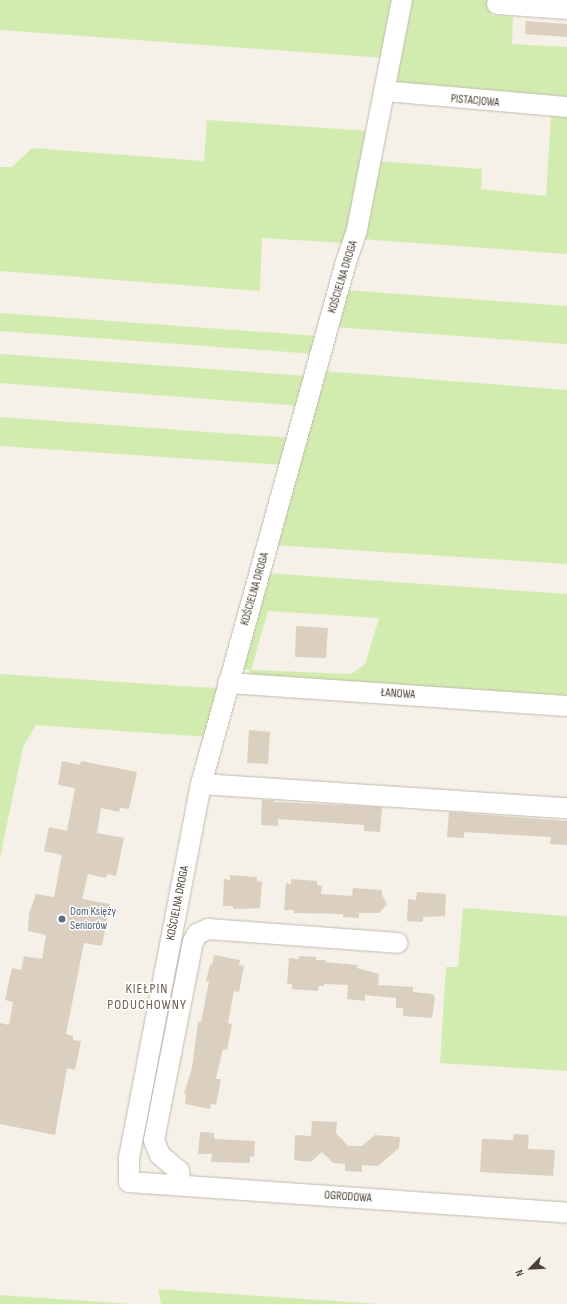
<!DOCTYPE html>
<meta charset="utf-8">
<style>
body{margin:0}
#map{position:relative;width:567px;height:1304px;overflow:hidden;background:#f5f1e9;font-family:"Sofia Sans Condensed",sans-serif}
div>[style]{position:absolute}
.green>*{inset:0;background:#d2ecaf}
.building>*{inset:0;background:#dbcfc0}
.roads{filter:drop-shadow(0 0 1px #c2b9aa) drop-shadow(0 0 1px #c2b9aa)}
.minor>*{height:20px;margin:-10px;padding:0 10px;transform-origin:10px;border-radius:10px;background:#fff}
.dots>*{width:11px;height:11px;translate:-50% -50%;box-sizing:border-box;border:2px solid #fff;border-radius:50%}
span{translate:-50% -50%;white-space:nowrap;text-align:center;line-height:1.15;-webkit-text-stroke:3px #fff;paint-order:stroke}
.street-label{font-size:12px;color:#4a4136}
.service-label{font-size:12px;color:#4e5e75}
.left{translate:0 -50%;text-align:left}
.quarter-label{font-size:14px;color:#6d5f4d;letter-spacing:1px}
.north{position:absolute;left:511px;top:1248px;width:40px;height:40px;-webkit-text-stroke:3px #fff;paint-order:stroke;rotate:246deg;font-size:11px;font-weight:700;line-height:16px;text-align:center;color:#4a4136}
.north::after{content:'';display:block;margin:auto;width:14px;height:18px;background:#4a4136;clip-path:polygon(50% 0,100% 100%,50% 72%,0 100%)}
</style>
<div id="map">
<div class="green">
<div style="clip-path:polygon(0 0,395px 0,384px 58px,0 30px)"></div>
<div style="clip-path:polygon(409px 0,492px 0,491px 15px,513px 17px,512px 44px,567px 47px,567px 96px,393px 84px)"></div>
<div style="clip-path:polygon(551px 116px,567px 117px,567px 254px,361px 239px,377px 161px,482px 169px,481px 189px,546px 196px)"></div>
<div style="clip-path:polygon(207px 120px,371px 131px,345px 243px,262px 238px,260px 291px,0 271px,0 167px,12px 167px,32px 148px,204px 161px)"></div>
<div style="clip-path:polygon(345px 290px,567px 306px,567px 344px,334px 327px)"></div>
<div style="clip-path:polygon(0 313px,319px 336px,314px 354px,0 331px)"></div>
<div style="clip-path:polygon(0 354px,308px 376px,300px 406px,0 383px)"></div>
<div style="clip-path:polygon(322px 371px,567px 390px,567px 564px,274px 545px)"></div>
<div style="clip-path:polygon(0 417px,292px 438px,284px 465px,0 446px)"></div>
<div style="clip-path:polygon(evenodd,266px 573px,567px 594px,567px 700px,248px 677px,250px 670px,238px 668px,266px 573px,268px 611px,379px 618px,365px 664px,351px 674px,251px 670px,268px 611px)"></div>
<div style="clip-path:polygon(0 674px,195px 687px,221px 688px,208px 737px,36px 725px,23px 747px,0 858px)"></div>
<div style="clip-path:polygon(463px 908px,567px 916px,567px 1071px,440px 1063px,446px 967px,458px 967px)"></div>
<div style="clip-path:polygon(158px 1289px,171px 1290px,379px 1304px,161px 1304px)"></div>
<div style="clip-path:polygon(0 1295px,132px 1304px,0 1304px)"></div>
</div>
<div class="building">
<div style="clip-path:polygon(526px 21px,567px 24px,567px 37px,525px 34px)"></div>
<div style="clip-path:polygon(296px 626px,328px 628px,326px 658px,295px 657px)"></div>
<div style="clip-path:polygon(249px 730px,270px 732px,268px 764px,247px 763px)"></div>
<div style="clip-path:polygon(62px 761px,80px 765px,81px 761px,137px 772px,129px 809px,120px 808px,119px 812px,101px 808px,97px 833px,124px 838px,116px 876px,107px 874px,106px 878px,88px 874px,82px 899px,110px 904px,102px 946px,84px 943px,66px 1034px,73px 1036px,73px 1040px,81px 1041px,75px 1070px,67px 1068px,55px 1135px,0 1124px,0 1023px,9px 1025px,13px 1002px,5px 1000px,12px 968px,21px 970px,24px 956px,42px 959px,46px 935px,28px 931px,29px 914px,36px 894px,54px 897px,62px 855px,44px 851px,49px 827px,67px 831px,75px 788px,58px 785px)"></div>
<div style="clip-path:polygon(262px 800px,274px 800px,274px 802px,382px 807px,380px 832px,364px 831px,364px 825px,278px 819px,278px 826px,261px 825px)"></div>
<div style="clip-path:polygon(449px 812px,567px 821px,567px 845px,550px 844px,551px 837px,464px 832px,464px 838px,447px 837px)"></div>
<div style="clip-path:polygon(230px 875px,257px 877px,257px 881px,262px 882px,260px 908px,233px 909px,233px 906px,223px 906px,224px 879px,230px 880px)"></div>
<div style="clip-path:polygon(291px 879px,317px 881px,317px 885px,322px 886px,321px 894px,352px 896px,353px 888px,382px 890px,382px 895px,387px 904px,379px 913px,359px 913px,359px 918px,343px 917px,343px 914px,294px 913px,294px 910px,284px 910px,286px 883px,291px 884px)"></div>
<div style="clip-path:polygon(417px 892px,446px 894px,445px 916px,423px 917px,423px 922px,407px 921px,408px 899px,416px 900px)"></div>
<div style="clip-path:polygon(214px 955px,240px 960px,239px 965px,244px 966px,239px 992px,234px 991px,228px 1023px,232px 1024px,227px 1050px,223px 1049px,217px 1074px,216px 1079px,221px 1079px,216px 1105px,211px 1104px,210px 1109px,185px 1104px,186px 1094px,184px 1094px,192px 1068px,198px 1022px,201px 1022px,209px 981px,206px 981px,210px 964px,212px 965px)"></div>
<div style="clip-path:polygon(299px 956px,316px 957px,316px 960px,326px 960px,325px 962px,357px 965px,357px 968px,379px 974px,378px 985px,413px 987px,413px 992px,432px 994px,435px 997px,432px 1018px,403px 1016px,403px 1008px,396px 1008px,396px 998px,365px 995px,365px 1001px,347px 999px,348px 985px,324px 984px,324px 986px,319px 986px,318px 991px,292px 989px,292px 984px,287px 984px,289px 958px,299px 959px)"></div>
<div style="clip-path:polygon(312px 1121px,337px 1122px,336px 1133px,348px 1146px,362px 1146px,375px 1135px,400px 1137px,399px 1148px,378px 1166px,362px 1165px,362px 1172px,345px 1171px,345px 1164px,333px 1163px,322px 1152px,311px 1162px,294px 1160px,295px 1135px,311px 1136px)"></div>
<div style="clip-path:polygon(200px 1132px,214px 1133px,214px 1139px,255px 1141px,254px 1157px,250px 1156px,250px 1163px,211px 1162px,212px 1154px,198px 1154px)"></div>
<div style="clip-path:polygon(514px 1134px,529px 1135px,528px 1149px,555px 1150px,553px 1176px,480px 1172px,482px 1139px,513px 1140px)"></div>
</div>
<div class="roads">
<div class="minor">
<div style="left:402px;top:0;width:234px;rotate:101.1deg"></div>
<div style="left:357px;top:230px;width:34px;rotate:109deg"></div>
<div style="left:346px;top:262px;width:542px;rotate:105.52deg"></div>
<div style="left:201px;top:784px;width:380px;rotate:100.9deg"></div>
<div style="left:129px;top:1157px;width:25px;rotate:90deg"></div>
<div style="left:129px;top:1182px;width:439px;rotate:4deg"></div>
<div style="left:497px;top:4px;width:70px;rotate:4.1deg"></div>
<div style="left:384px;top:91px;width:184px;rotate:5deg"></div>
<div style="left:228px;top:683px;width:340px;rotate:3.9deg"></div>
<div style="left:201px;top:784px;width:367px;rotate:3.8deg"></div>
<div style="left:180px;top:1184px;width:13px;rotate:-94deg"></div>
<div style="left:179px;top:1171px;width:25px;rotate:-140deg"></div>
<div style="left:160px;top:1155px;width:16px;rotate:-112deg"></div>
<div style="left:154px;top:1140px;width:202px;rotate:-78.9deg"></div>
<div style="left:193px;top:942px;width:9px;rotate:-63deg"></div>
<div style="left:197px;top:934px;width:12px;rotate:-24deg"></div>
<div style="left:208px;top:929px;width:190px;rotate:4.2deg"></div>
</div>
</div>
<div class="dots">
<div style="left:62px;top:919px;background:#5c6f8a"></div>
</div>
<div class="street-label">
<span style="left:475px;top:101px;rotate:5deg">PISTACJOWA</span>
<span style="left:343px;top:277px;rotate:-73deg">KOŚCIELNA DROGA</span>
<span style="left:255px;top:589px;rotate:-74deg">KOŚCIELNA DROGA</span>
<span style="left:398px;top:694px;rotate:4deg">ŁANOWA</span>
<span style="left:178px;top:903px;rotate:-79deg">KOŚCIELNA DROGA</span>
<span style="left:348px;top:1197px;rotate:4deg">OGRODOWA</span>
</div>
<div class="service-label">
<span class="left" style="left:70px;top:919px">Dom Księży<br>Seniorów</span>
</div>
<div class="quarter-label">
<span style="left:147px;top:997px">KIEŁPIN<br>PODUCHOWNY</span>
</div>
<div class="north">N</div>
</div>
